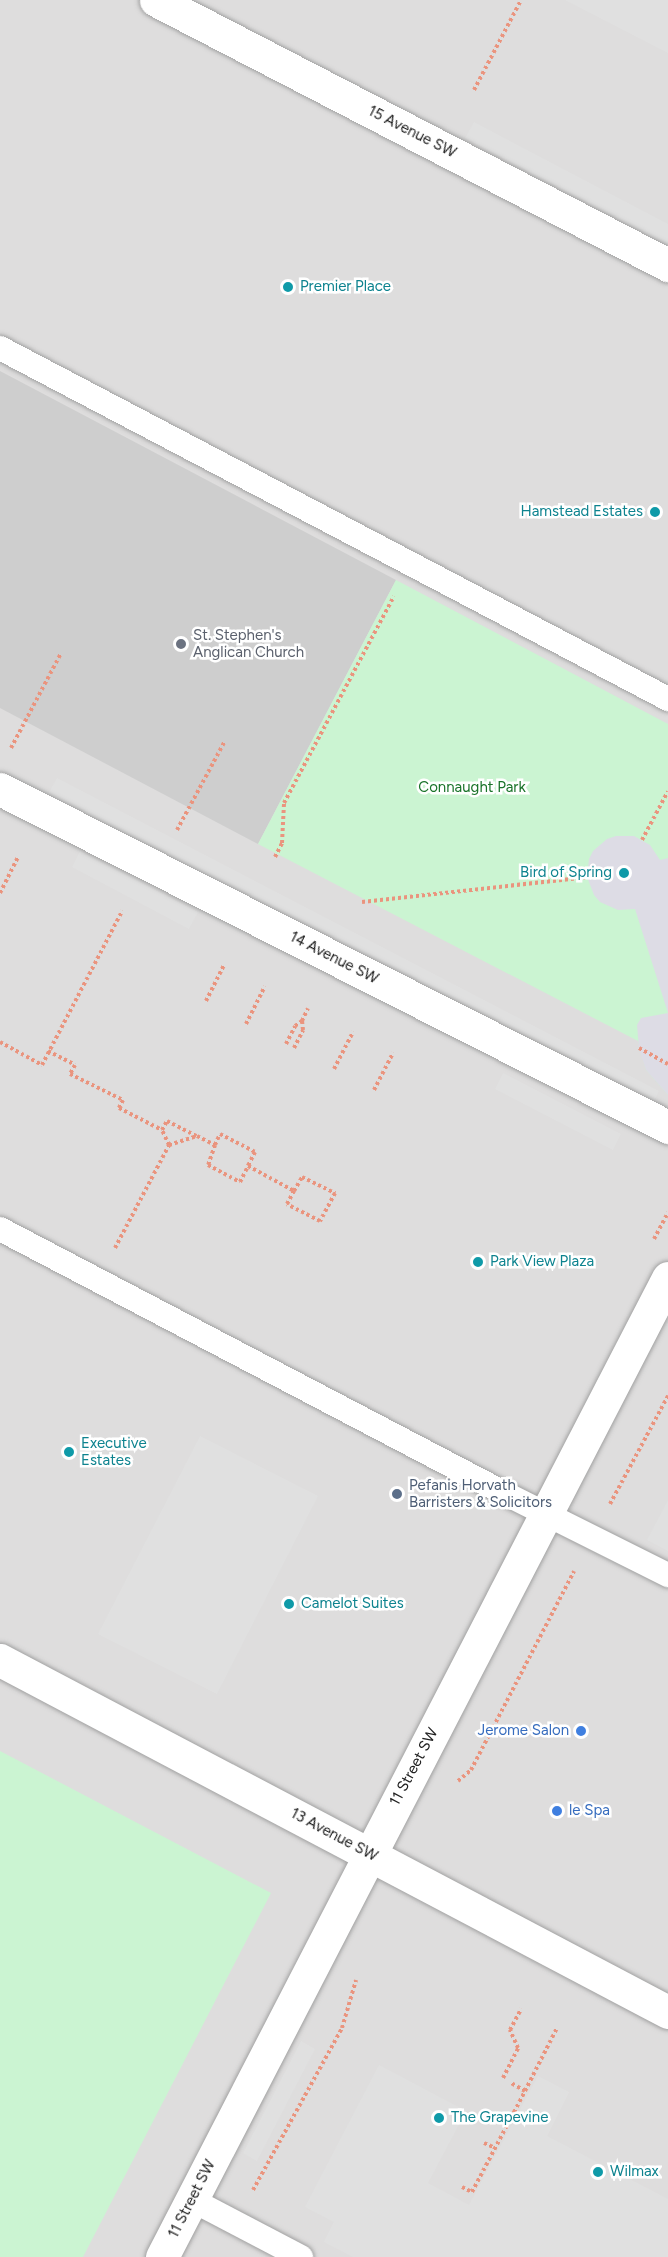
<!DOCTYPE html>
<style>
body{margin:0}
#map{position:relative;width:668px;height:2257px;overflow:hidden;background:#f0eee8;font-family:Figtree,sans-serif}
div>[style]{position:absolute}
.residential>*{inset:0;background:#dedddd}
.religious>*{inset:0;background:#cecece}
.park>*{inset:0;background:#cbf4d2}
.parking>*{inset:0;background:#e0e0e0}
.plaza>*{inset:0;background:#dddce5}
.path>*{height:4px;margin-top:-2px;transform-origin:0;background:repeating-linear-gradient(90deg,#ea947e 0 3px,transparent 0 6px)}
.roads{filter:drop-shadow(0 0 2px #a1a1a1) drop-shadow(0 0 2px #a1a1a1)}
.service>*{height:24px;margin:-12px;padding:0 12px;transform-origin:12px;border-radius:12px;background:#fff}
.minor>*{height:33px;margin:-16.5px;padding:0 16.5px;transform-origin:16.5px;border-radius:16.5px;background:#fff}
.tertiary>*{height:33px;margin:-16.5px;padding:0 16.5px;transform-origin:16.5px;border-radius:16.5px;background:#fff}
.dots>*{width:16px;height:16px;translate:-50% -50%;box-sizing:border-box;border:3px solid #fff;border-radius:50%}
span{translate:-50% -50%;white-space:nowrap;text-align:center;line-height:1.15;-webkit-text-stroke:5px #fff;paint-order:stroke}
.street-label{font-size:15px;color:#202020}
.culture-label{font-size:15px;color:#0d838f}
.left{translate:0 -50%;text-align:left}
.right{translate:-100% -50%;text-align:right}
.worship-label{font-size:15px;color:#5b616d}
.park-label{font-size:15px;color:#197329}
.service-label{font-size:15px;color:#4e5e75}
.shop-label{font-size:15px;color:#366cbe}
</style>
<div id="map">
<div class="residential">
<div style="clip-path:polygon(0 0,668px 0,668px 2257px,0 2257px)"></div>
</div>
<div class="religious">
<div style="clip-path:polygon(0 371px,396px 580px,258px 844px,0 708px)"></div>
</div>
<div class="park">
<div style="clip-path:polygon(396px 580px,668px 724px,668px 1095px,646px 1070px,638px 1041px,258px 844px)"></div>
<div style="clip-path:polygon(0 1751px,271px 1893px,83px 2257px,0 2257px)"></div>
</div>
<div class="parking">
<div style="clip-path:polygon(565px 0,668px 0,668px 53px)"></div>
<div style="clip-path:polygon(474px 122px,668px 224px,668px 245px,465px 138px)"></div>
<div style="clip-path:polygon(57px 778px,659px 1091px,651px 1108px,48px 794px)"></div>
<div style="clip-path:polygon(80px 851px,198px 912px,189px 929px,72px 867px)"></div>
<div style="clip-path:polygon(503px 1073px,621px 1134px,613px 1150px,495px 1089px)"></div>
<div style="clip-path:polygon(200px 1436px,318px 1496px,217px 1694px,98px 1634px)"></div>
<div style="clip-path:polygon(668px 1500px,668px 1551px,647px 1540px)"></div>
<div style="clip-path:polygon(301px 2041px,315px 2049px,257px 2161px,243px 2153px)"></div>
<div style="clip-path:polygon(379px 2065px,466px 2111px,428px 2183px,469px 2205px,538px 2076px,569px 2092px,547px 2136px,668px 2199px,668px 2257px,353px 2257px,324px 2242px,334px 2222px,305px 2207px)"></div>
</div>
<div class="plaza">
<div style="clip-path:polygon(616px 836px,634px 836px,650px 845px,660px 860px,668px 858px,668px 1095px,646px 1070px,639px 1048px,637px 1025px,641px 1018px,668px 1013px,635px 909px,618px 910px,600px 902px,594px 895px,587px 877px,589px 859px,593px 851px,607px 839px)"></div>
</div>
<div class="path">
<div style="left:474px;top:90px;width:102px;rotate:-62.4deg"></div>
<div style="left:11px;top:748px;width:107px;rotate:-62.2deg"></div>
<div style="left:177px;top:830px;width:101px;rotate:-61.7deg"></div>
<div style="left:642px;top:840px;width:55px;rotate:-62deg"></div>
<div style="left:275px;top:857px;width:16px;rotate:-63deg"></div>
<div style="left:282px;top:843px;width:40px;rotate:-87.1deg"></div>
<div style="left:284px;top:803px;width:234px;rotate:-62deg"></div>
<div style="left:0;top:893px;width:40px;rotate:-63.4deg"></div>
<div style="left:362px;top:902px;width:226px;rotate:-6.3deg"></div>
<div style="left:206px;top:1001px;width:40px;rotate:-63.4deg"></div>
<div style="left:246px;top:1024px;width:42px;rotate:-63.4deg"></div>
<div style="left:0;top:1042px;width:48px;rotate:28.7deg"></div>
<div style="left:42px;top:1065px;width:174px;rotate:-62.5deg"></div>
<div style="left:286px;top:1044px;width:20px;rotate:-63deg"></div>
<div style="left:295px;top:1026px;width:9px;rotate:-36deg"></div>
<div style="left:294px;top:1048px;width:20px;rotate:-63deg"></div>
<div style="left:303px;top:1030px;width:9px;rotate:-96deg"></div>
<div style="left:302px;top:1021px;width:14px;rotate:-65deg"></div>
<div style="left:639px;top:1048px;width:33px;rotate:29deg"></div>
<div style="left:48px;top:1051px;width:30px;rotate:27deg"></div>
<div style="left:75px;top:1065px;width:10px;rotate:119deg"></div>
<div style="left:70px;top:1074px;width:59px;rotate:26.1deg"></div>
<div style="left:123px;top:1100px;width:9px;rotate:117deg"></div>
<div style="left:119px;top:1108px;width:48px;rotate:27.1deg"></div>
<div style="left:162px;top:1130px;width:10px;rotate:-61deg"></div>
<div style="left:167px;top:1121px;width:33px;rotate:27deg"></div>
<div style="left:334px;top:1069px;width:42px;rotate:-62.8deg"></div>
<div style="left:374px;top:1090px;width:42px;rotate:-62.8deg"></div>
<div style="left:169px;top:1145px;width:29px;rotate:-18deg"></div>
<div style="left:197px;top:1136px;width:20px;rotate:27deg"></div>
<div style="left:215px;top:1145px;width:12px;rotate:-66deg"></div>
<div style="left:220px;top:1134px;width:39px;rotate:27deg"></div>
<div style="left:255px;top:1152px;width:16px;rotate:117deg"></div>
<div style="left:248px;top:1166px;width:52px;rotate:28.5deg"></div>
<div style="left:294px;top:1191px;width:16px;rotate:-60deg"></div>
<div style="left:302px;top:1177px;width:37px;rotate:26deg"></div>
<div style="left:335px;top:1193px;width:32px;rotate:118deg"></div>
<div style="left:320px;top:1221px;width:37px;rotate:-153deg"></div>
<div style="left:287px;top:1204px;width:15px;rotate:-62deg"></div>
<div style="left:215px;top:1145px;width:21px;rotate:109deg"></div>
<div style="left:208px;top:1165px;width:36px;rotate:28deg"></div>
<div style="left:240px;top:1182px;width:18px;rotate:-63deg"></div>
<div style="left:654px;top:1239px;width:30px;rotate:-62deg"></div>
<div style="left:115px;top:1248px;width:116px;rotate:-62.3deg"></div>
<div style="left:169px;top:1145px;width:17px;rotate:-115deg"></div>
<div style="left:610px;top:1504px;width:123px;rotate:-61.8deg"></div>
<div style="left:458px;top:1781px;width:17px;rotate:-40deg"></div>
<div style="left:471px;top:1770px;width:224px;rotate:-62.6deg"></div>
<div style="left:503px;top:2078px;width:34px;rotate:-63deg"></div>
<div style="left:518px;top:2048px;width:20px;rotate:-114deg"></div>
<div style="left:510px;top:2030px;width:24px;rotate:-62deg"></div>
<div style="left:525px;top:2091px;width:71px;rotate:-63.1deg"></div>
<div style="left:484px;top:2143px;width:12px;rotate:24deg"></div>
<div style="left:462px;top:2187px;width:11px;rotate:27deg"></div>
<div style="left:472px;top:2192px;width:114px;rotate:-62.3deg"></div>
<div style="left:525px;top:2091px;width:16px;rotate:-150deg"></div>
<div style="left:253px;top:2190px;width:185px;rotate:-61.2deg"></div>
<div style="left:342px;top:2028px;width:50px;rotate:-73.7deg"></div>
</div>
<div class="roads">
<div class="service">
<div style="left:0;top:348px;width:755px;rotate:27.72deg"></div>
<div style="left:0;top:1229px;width:564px;rotate:27.65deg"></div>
<div style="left:500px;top:1491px;width:188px;rotate:26.6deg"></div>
<div style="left:192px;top:2200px;width:123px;rotate:27.6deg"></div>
</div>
<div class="minor">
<div style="left:156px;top:0;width:577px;rotate:27.37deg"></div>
<div style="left:0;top:789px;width:749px;rotate:26.84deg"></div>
<div style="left:0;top:1660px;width:755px;rotate:27.79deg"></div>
</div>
<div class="tertiary">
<div style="left:162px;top:2257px;width:1102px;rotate:-62.67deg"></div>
</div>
</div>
<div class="dots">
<div style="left:288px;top:287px;background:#0f9aa8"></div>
<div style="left:655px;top:512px;background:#0f9aa8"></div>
<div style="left:181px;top:644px;background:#6b7280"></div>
<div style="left:624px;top:873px;background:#0f9aa8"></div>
<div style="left:478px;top:1262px;background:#0f9aa8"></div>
<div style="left:69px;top:1452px;background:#0f9aa8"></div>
<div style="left:397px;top:1494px;background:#5c6f8a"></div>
<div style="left:289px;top:1604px;background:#0f9aa8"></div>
<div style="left:581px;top:1731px;background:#3f7fe0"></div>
<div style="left:557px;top:1811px;background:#3f7fe0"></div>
<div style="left:439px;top:2118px;background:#0f9aa8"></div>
<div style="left:598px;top:2172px;background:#0f9aa8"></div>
</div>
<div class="street-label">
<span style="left:412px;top:132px;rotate:27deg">15 Avenue SW</span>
<span style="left:334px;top:958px;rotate:27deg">14 Avenue SW</span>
<span style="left:414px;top:1767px;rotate:-62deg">11 Street SW</span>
<span style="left:334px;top:1835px;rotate:28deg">13 Avenue SW</span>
<span style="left:192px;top:2199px;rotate:-63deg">11 Street SW</span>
</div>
<div class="culture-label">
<span class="left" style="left:300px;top:287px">Premier Place</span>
<span class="right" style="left:643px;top:512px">Hamstead Estates</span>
<span class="right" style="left:612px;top:873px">Bird of Spring</span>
<span class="left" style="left:490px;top:1262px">Park View Plaza</span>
<span class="left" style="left:81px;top:1452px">Executive<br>Estates</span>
<span class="left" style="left:301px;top:1604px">Camelot Suites</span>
<span class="left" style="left:451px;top:2118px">The Grapevine</span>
<span class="left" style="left:610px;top:2172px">Wilmax</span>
</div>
<div class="worship-label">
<span class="left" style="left:193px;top:644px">St. Stephen's<br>Anglican Church</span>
</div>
<div class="park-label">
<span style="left:472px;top:788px">Connaught Park</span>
</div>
<div class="service-label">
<span class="left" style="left:409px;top:1494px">Pefanis Horvath<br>Barristers &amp; Solicitors</span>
</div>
<div class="shop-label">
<span class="right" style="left:569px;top:1731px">Jerome Salon</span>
<span class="left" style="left:569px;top:1811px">le Spa</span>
</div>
</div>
